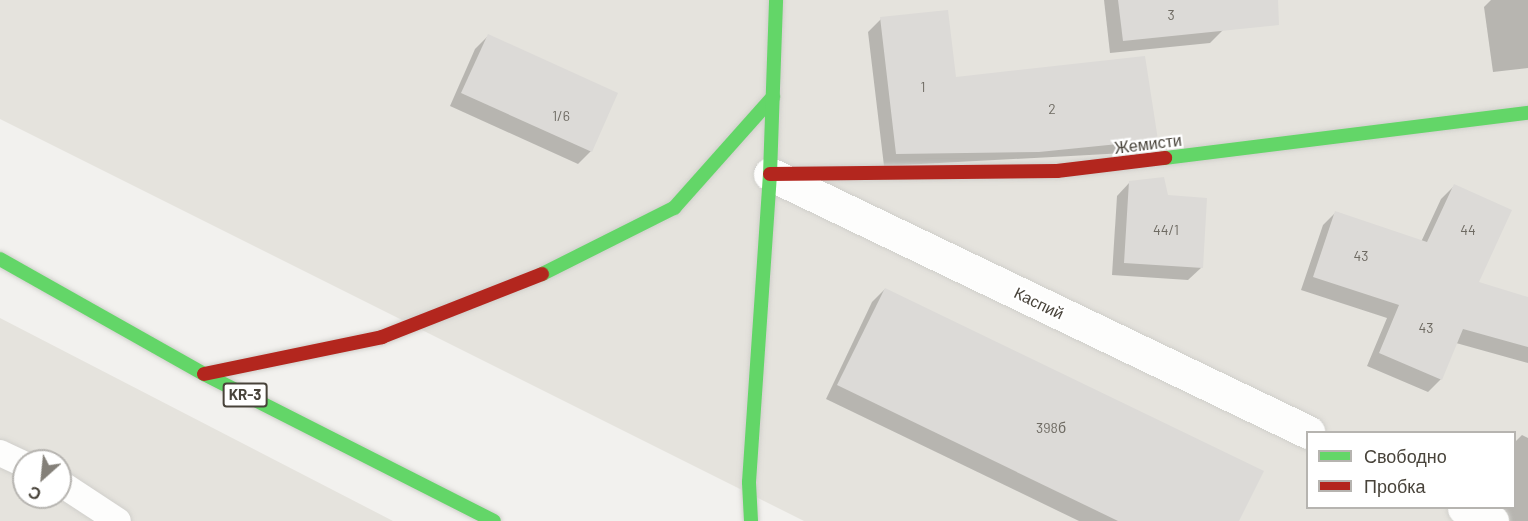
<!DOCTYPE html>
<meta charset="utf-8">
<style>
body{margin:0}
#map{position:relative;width:1528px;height:521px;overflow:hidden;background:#f2f1ee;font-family:Barlow,sans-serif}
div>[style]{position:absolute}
.residential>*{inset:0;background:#e5e3dd}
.shadow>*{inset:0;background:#0003}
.building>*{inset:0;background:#dcdad7}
.roads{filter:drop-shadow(0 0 2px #d0cfcb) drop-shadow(0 0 2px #d0cfcb)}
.lane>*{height:26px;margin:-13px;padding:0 13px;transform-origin:13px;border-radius:13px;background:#fdfdfc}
.street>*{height:33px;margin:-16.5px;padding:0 16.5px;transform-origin:16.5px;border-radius:16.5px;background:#fdfdfc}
.fast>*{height:14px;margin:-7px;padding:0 7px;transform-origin:7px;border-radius:7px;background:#63d668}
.jam>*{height:14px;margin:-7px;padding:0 7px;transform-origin:7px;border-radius:7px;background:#b3261e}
span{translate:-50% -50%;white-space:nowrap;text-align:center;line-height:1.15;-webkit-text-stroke:4.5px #fff;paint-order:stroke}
.number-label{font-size:14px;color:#6e6a62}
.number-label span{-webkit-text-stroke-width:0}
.shield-label span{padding:2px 4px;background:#fff;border:2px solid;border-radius:4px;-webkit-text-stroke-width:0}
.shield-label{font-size:15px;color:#48433a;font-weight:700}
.street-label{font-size:16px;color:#48433a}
.legend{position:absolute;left:1306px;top:431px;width:210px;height:78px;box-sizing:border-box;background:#fff;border:2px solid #b6b4b0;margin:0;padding:8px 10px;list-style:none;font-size:18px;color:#48433a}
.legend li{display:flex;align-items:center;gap:12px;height:30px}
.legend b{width:30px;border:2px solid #b6b4b0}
.north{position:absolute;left:12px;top:449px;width:60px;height:60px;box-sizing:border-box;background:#fff;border:2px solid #b6b4b0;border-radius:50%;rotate:207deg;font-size:16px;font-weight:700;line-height:24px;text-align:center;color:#48433a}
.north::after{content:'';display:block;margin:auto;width:21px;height:27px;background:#848079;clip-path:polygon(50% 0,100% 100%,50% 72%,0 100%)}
</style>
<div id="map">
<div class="residential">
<div style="clip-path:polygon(evenodd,0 0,1528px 0,1528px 521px,804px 521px,0 119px,0 0,1308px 432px,1514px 432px,1514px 508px,1308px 508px,1308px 432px)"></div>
<div style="clip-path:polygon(evenodd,0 318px,393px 521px,0 521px,0 318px,24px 461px,60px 461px,60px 497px,24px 497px,24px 461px)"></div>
</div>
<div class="shadow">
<div style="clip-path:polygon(1104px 0,1220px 0,1223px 30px,1210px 43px,1110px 53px)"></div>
<div style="clip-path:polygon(1491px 0,1528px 0,1528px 68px,1493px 72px,1484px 7px)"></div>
<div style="clip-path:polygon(881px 19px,954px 79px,1157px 139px,1144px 152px,884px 166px,868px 32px)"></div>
<div style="clip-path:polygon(488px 36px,591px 151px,578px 164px,450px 106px,475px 49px)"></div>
<div style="clip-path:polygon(1130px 182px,1166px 197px,1202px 267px,1188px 280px,1112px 275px,1117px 196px)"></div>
<div style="clip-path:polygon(1454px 186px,1477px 283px,1528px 298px,1528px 363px,1456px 343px,1441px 379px,1428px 392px,1367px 366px,1387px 318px,1301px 290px,1323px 225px,1336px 212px,1421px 242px,1441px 199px)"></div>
<div style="clip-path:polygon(885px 289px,1238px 521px,1079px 521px,826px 399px,872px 302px)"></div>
<div style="clip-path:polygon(1522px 435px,1528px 438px,1528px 521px,1496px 521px,1480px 508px,1514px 508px,1514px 443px)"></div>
</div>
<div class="building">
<div style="clip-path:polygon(1118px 0,1278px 0,1279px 25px,1123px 41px)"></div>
<div style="clip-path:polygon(948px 10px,956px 77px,1145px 56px,1158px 140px,1039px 152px,896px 154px,880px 17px)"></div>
<div style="clip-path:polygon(488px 34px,618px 93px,592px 152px,461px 93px)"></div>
<div style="clip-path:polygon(1164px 177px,1168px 195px,1207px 198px,1203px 268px,1124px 263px,1129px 181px)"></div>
<div style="clip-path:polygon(1454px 184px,1512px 210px,1479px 282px,1528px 297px,1528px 347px,1463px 329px,1442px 380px,1379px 353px,1399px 305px,1313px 277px,1335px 211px,1427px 242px)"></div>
<div style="clip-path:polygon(885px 288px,1264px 471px,1239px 521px,1118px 521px,837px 385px)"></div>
</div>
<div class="roads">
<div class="lane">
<div style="left:0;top:453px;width:26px;rotate:25deg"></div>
<div style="left:60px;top:483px;width:69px;rotate:33.2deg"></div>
</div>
<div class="street">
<div style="left:770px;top:174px;width:597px;rotate:25.62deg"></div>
<div style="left:1464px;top:508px;width:31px;rotate:25deg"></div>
</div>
<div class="fast">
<div style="left:1165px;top:158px;width:366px;rotate:-7.1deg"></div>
<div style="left:0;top:259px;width:234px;rotate:29.4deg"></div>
<div style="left:204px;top:374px;width:325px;rotate:26.9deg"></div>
<div style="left:542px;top:274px;width:148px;rotate:-26.6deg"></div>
<div style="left:674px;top:208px;width:149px;rotate:-48.3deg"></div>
<div style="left:751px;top:521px;width:39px;rotate:-93deg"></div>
<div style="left:749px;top:482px;width:309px;rotate:-86.1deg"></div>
<div style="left:770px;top:174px;width:174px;rotate:-88deg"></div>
</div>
<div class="jam">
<div style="left:770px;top:174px;width:287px;rotate:-0.6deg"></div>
<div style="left:1057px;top:171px;width:109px;rotate:-6.9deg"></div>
<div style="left:204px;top:374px;width:182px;rotate:-11.7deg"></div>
<div style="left:382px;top:337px;width:172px;rotate:-21.5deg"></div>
</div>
</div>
<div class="number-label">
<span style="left:1171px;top:15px">3</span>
<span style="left:923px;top:87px">1</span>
<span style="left:1052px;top:109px">2</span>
<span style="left:561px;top:116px">1/6</span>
<span style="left:1166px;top:230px">44/1</span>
<span style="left:1468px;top:230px">44</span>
<span style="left:1361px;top:256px">43</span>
<span style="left:1426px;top:328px">43</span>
<span style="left:1051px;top:428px">398б</span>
</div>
<div class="shield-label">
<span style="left:245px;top:395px">KR-3</span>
</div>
<div class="street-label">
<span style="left:1148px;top:144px;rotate:-7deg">Жемисти</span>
<span style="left:1039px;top:303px;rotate:26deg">Каспий</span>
</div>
<ul class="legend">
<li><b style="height:8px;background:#63d668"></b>Свободно</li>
<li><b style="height:8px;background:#b3261e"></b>Пробка</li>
</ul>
<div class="north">С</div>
</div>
